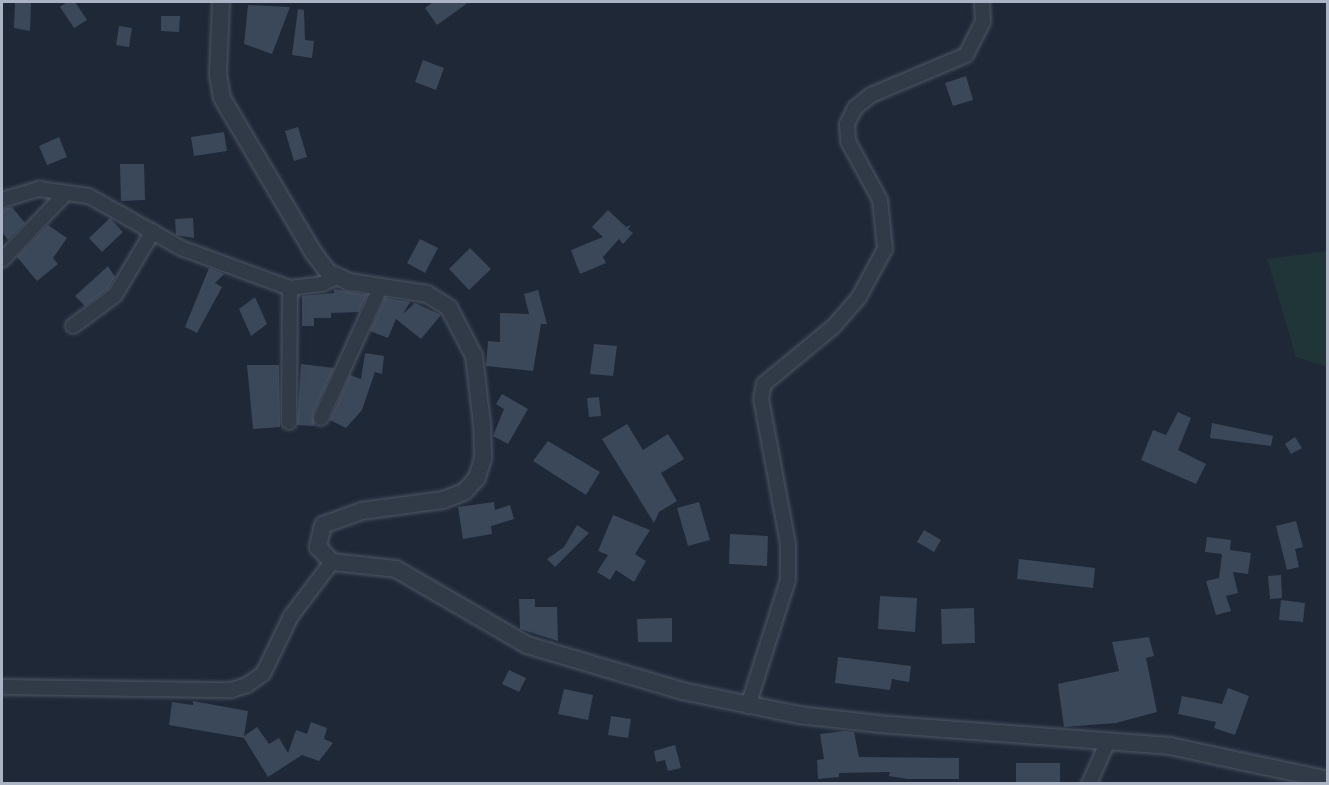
<!DOCTYPE html>
<style>
body{margin:0}
#map{position:relative;width:1329px;height:785px;overflow:hidden;background:#1e2837;font-family:"Public Sans",sans-serif}
div>[style]{position:absolute}
.green>*{inset:0;background:#203538}
.building>*{inset:0;background:#3b485a}
.roads{filter:drop-shadow(0 0 2px #4f5766) drop-shadow(0 0 2px #4f5766)}
.minor>*{height:14px;margin:-7px;padding:0 7px;transform-origin:7px;border-radius:7px;background:#313a47}
.tertiary>*{height:16px;margin:-8px;padding:0 8px;transform-origin:8px;border-radius:8px;background:#313a47}
span{translate:-50% -50%;white-space:nowrap;text-align:center;line-height:1.15;-webkit-text-stroke:5px #171f2b;paint-order:stroke}
.frame{position:absolute;inset:0;border:3px solid #abb4c5;pointer-events:none}
</style>
<div id="map">
<div class="green">
<div style="clip-path:polygon(1327px 251px,1328px 251px,1327px 367px,1296px 357px,1267px 259px)"></div>
</div>
<div class="building">
<div style="clip-path:polygon(15px 2px,31px 2px,30px 31px,14px 28px)"></div>
<div style="clip-path:polygon(67px 2px,75px 2px,87px 20px,74px 28px,60px 7px)"></div>
<div style="clip-path:polygon(433px 2px,469px 2px,437px 25px,425px 8px)"></div>
<div style="clip-path:polygon(248px 5px,290px 7px,272px 54px,244px 44px)"></div>
<div style="clip-path:polygon(298px 9px,304px 10px,305px 40px,314px 41px,312px 58px,292px 55px)"></div>
<div style="clip-path:polygon(161px 16px,180px 16px,179px 32px,161px 31px)"></div>
<div style="clip-path:polygon(119px 26px,132px 28px,129px 47px,116px 45px)"></div>
<div style="clip-path:polygon(423px 60px,444px 68px,436px 90px,415px 82px)"></div>
<div style="clip-path:polygon(966px 76px,973px 100px,953px 106px,945px 83px)"></div>
<div style="clip-path:polygon(298px 127px,307px 157px,294px 161px,285px 131px)"></div>
<div style="clip-path:polygon(224px 132px,227px 151px,194px 156px,191px 137px)"></div>
<div style="clip-path:polygon(59px 137px,67px 157px,47px 165px,39px 146px)"></div>
<div style="clip-path:polygon(120px 164px,144px 164px,145px 200px,121px 201px)"></div>
<div style="clip-path:polygon(12px 207px,25px 223px,8px 240px,2px 232px,2px 209px)"></div>
<div style="clip-path:polygon(608px 210px,626px 227px,631px 225px,628px 229px,633px 233px,623px 244px,619px 239px,603px 257px,606px 263px,580px 274px,571px 250px,603px 237px,592px 227px)"></div>
<div style="clip-path:polygon(110px 218px,123px 232px,102px 252px,89px 238px)"></div>
<div style="clip-path:polygon(193px 218px,194px 238px,176px 235px,175px 219px)"></div>
<div style="clip-path:polygon(48px 225px,67px 238px,53px 258px,58px 264px,37px 281px,17px 257px)"></div>
<div style="clip-path:polygon(420px 239px,438px 248px,425px 273px,407px 263px)"></div>
<div style="clip-path:polygon(470px 248px,491px 269px,469px 290px,449px 269px)"></div>
<div style="clip-path:polygon(108px 266px,115px 277px,108px 289px,85px 306px,75px 296px)"></div>
<div style="clip-path:polygon(209px 268px,224px 274px,215px 283px,222px 287px,197px 333px,185px 327px)"></div>
<div style="clip-path:polygon(334px 289px,367px 295px,359px 312px,331px 313px,331px 318px,314px 318px,314px 326px,302px 326px,302px 296px,334px 293px)"></div>
<div style="clip-path:polygon(538px 290px,547px 324px,541px 324px,533px 371px,486px 366px,488px 341px,500px 342px,500px 313px,529px 314px,524px 294px)"></div>
<div style="clip-path:polygon(255px 297px,267px 324px,251px 336px,239px 309px)"></div>
<div style="clip-path:polygon(385px 298px,410px 302px,403px 314px,415px 303px,441px 315px,421px 339px,396px 319px,388px 338px,370px 331px)"></div>
<div style="clip-path:polygon(594px 344px,617px 346px,613px 376px,590px 374px)"></div>
<div style="clip-path:polygon(365px 353px,384px 356px,382px 374px,375px 372px,362px 410px,346px 428px,330px 420px,350px 375px,361px 379px)"></div>
<div style="clip-path:polygon(301px 364px,334px 368px,313px 414px,315px 426px,297px 425px)"></div>
<div style="clip-path:polygon(247px 365px,279px 365px,280px 427px,253px 429px)"></div>
<div style="clip-path:polygon(502px 394px,528px 409px,508px 444px,493px 436px,504px 409px,496px 404px)"></div>
<div style="clip-path:polygon(599px 397px,601px 416px,589px 417px,587px 398px)"></div>
<div style="clip-path:polygon(1178px 412px,1191px 418px,1178px 450px,1206px 464px,1196px 484px,1141px 460px,1153px 430px,1166px 435px)"></div>
<div style="clip-path:polygon(1212px 423px,1273px 436px,1271px 446px,1210px 438px)"></div>
<div style="clip-path:polygon(627px 424px,643px 450px,668px 434px,684px 459px,661px 473px,677px 501px,659px 512px,654px 523px,602px 439px)"></div>
<div style="clip-path:polygon(1295px 437px,1302px 448px,1291px 454px,1285px 444px)"></div>
<div style="clip-path:polygon(548px 441px,600px 472px,586px 495px,533px 461px)"></div>
<div style="clip-path:polygon(494px 502px,495px 510px,510px 505px,514px 519px,491px 526px,492px 534px,463px 539px,458px 507px)"></div>
<div style="clip-path:polygon(699px 502px,710px 540px,688px 546px,677px 508px)"></div>
<div style="clip-path:polygon(613px 515px,650px 530px,635px 554px,646px 561px,634px 582px,616px 570px,610px 580px,597px 572px,608px 555px,598px 551px)"></div>
<div style="clip-path:polygon(1296px 521px,1303px 547px,1295px 549px,1299px 567px,1287px 570px,1276px 526px)"></div>
<div style="clip-path:polygon(577px 525px,589px 533px,555px 567px,547px 559px,564px 547px)"></div>
<div style="clip-path:polygon(924px 530px,941px 540px,934px 552px,917px 542px)"></div>
<div style="clip-path:polygon(730px 534px,768px 536px,767px 566px,729px 564px)"></div>
<div style="clip-path:polygon(1207px 537px,1231px 540px,1230px 550px,1251px 553px,1248px 574px,1233px 572px,1238px 593px,1226px 596px,1231px 611px,1216px 615px,1206px 581px,1219px 578px,1222px 554px,1205px 552px)"></div>
<div style="clip-path:polygon(1019px 559px,1095px 568px,1093px 588px,1017px 579px)"></div>
<div style="clip-path:polygon(1281px 575px,1282px 598px,1270px 599px,1268px 576px)"></div>
<div style="clip-path:polygon(880px 596px,917px 598px,915px 632px,878px 629px)"></div>
<div style="clip-path:polygon(519px 599px,535px 599px,535px 607px,557px 607px,558px 641px,520px 629px)"></div>
<div style="clip-path:polygon(1281px 600px,1305px 603px,1303px 622px,1279px 620px)"></div>
<div style="clip-path:polygon(974px 608px,975px 643px,942px 644px,941px 609px)"></div>
<div style="clip-path:polygon(672px 618px,672px 642px,638px 642px,637px 619px)"></div>
<div style="clip-path:polygon(1149px 637px,1154px 656px,1146px 658px,1157px 712px,1116px 723px,1064px 727px,1058px 684px,1119px 671px,1112px 642px)"></div>
<div style="clip-path:polygon(838px 657px,911px 666px,909px 682px,892px 679px,890px 690px,835px 683px)"></div>
<div style="clip-path:polygon(509px 670px,526px 678px,519px 692px,502px 684px)"></div>
<div style="clip-path:polygon(1228px 688px,1249px 696px,1235px 735px,1214px 728px,1216px 722px,1178px 714px,1182px 696px,1222px 704px)"></div>
<div style="clip-path:polygon(564px 689px,593px 695px,588px 720px,558px 714px)"></div>
<div style="clip-path:polygon(193px 701px,248px 711px,244px 736px,257px 727px,269px 744px,279px 738px,288px 753px,296px 730px,307px 734px,311px 722px,327px 728px,324px 739px,333px 743px,319px 761px,302px 755px,268px 777px,244px 738px,169px 725px,172px 702px,193px 705px)"></div>
<div style="clip-path:polygon(611px 716px,631px 719px,628px 738px,608px 735px)"></div>
<div style="clip-path:polygon(844px 731px,854px 732px,859px 757px,959px 758px,959px 779px,908px 779px,889px 776px,890px 772px,839px 773px,839px 777px,818px 779px,817px 760px,824px 759px,820px 734px)"></div>
<div style="clip-path:polygon(675px 745px,681px 768px,668px 771px,665px 760px,656px 762px,654px 751px)"></div>
<div style="clip-path:polygon(1016px 763px,1060px 763px,1060px 783px,1016px 782px)"></div>
</div>
<div class="roads">
<div class="minor">
<div style="left:2px;top:200px;width:39px;rotate:-17deg"></div>
<div style="left:39px;top:189px;width:50px;rotate:8deg"></div>
<div style="left:89px;top:196px;width:106px;rotate:29.5deg"></div>
<div style="left:181px;top:248px;width:116px;rotate:20.2deg"></div>
<div style="left:290px;top:288px;width:32px;rotate:-7deg"></div>
<div style="left:322px;top:284px;width:17px;rotate:-25deg"></div>
<div style="left:2px;top:260px;width:93px;rotate:-46.3deg"></div>
<div style="left:73px;top:326px;width:52px;rotate:-36.4deg"></div>
<div style="left:115px;top:295px;width:74px;rotate:-59.3deg"></div>
<div style="left:321px;top:418px;width:145px;rotate:-65.6deg"></div>
<div style="left:289px;top:422px;width:134px;rotate:-89.6deg"></div>
<div style="left:2px;top:687px;width:229px;rotate:0.8deg"></div>
<div style="left:231px;top:690px;width:17px;rotate:-17deg"></div>
<div style="left:247px;top:685px;width:19px;rotate:-35deg"></div>
<div style="left:263px;top:674px;width:64px;rotate:-64.2deg"></div>
<div style="left:291px;top:616px;width:68px;rotate:-52.8deg"></div>
<div style="left:748px;top:706px;width:132px;rotate:-72.4deg"></div>
<div style="left:788px;top:580px;width:36px;rotate:-90deg"></div>
<div style="left:788px;top:544px;width:147px;rotate:-100.5deg"></div>
<div style="left:761px;top:399px;width:15px;rotate:-79deg"></div>
<div style="left:764px;top:384px;width:91px;rotate:-39.6deg"></div>
<div style="left:834px;top:326px;width:38px;rotate:-49deg"></div>
<div style="left:859px;top:297px;width:55px;rotate:-61.6deg"></div>
<div style="left:885px;top:249px;width:49px;rotate:-95.8deg"></div>
<div style="left:880px;top:200px;width:67px;rotate:-118.5deg"></div>
<div style="left:848px;top:141px;width:17px;rotate:-93deg"></div>
<div style="left:847px;top:124px;width:18px;rotate:-63deg"></div>
<div style="left:855px;top:108px;width:21px;rotate:-39deg"></div>
<div style="left:871px;top:95px;width:103px;rotate:-22.8deg"></div>
<div style="left:966px;top:55px;width:37px;rotate:-63deg"></div>
<div style="left:983px;top:22px;width:20px;rotate:-93deg"></div>
<div style="left:1089px;top:784px;width:47px;rotate:-66.2deg"></div>
</div>
<div class="tertiary">
<div style="left:221px;top:2px;width:73px;rotate:92.4deg"></div>
<div style="left:218px;top:75px;width:23px;rotate:80deg"></div>
<div style="left:222px;top:98px;width:179px;rotate:59.4deg"></div>
<div style="left:313px;top:252px;width:25px;rotate:53deg"></div>
<div style="left:328px;top:272px;width:23px;rotate:25deg"></div>
<div style="left:349px;top:282px;width:79px;rotate:8.7deg"></div>
<div style="left:427px;top:294px;width:26px;rotate:32deg"></div>
<div style="left:449px;top:308px;width:54px;rotate:62.5deg"></div>
<div style="left:474px;top:356px;width:68px;rotate:83.3deg"></div>
<div style="left:482px;top:424px;width:34px;rotate:88deg"></div>
<div style="left:483px;top:458px;width:21px;rotate:107deg"></div>
<div style="left:477px;top:478px;width:19px;rotate:133deg"></div>
<div style="left:464px;top:492px;width:22px;rotate:159deg"></div>
<div style="left:443px;top:500px;width:82px;rotate:172.3deg"></div>
<div style="left:362px;top:511px;width:41px;rotate:160.3deg"></div>
<div style="left:323px;top:525px;width:23px;rotate:103deg"></div>
<div style="left:318px;top:547px;width:21px;rotate:47deg"></div>
<div style="left:332px;top:562px;width:64px;rotate:6.2deg"></div>
<div style="left:396px;top:569px;width:151px;rotate:30.1deg"></div>
<div style="left:527px;top:645px;width:162px;rotate:16.5deg"></div>
<div style="left:682px;top:691px;width:119px;rotate:11.6deg"></div>
<div style="left:799px;top:715px;width:81px;rotate:6.4deg"></div>
<div style="left:879px;top:724px;width:292px;rotate:4.3deg"></div>
<div style="left:1170px;top:746px;width:162px;rotate:12.1deg"></div>
</div>
</div>
<div class="frame"></div>
</div>
